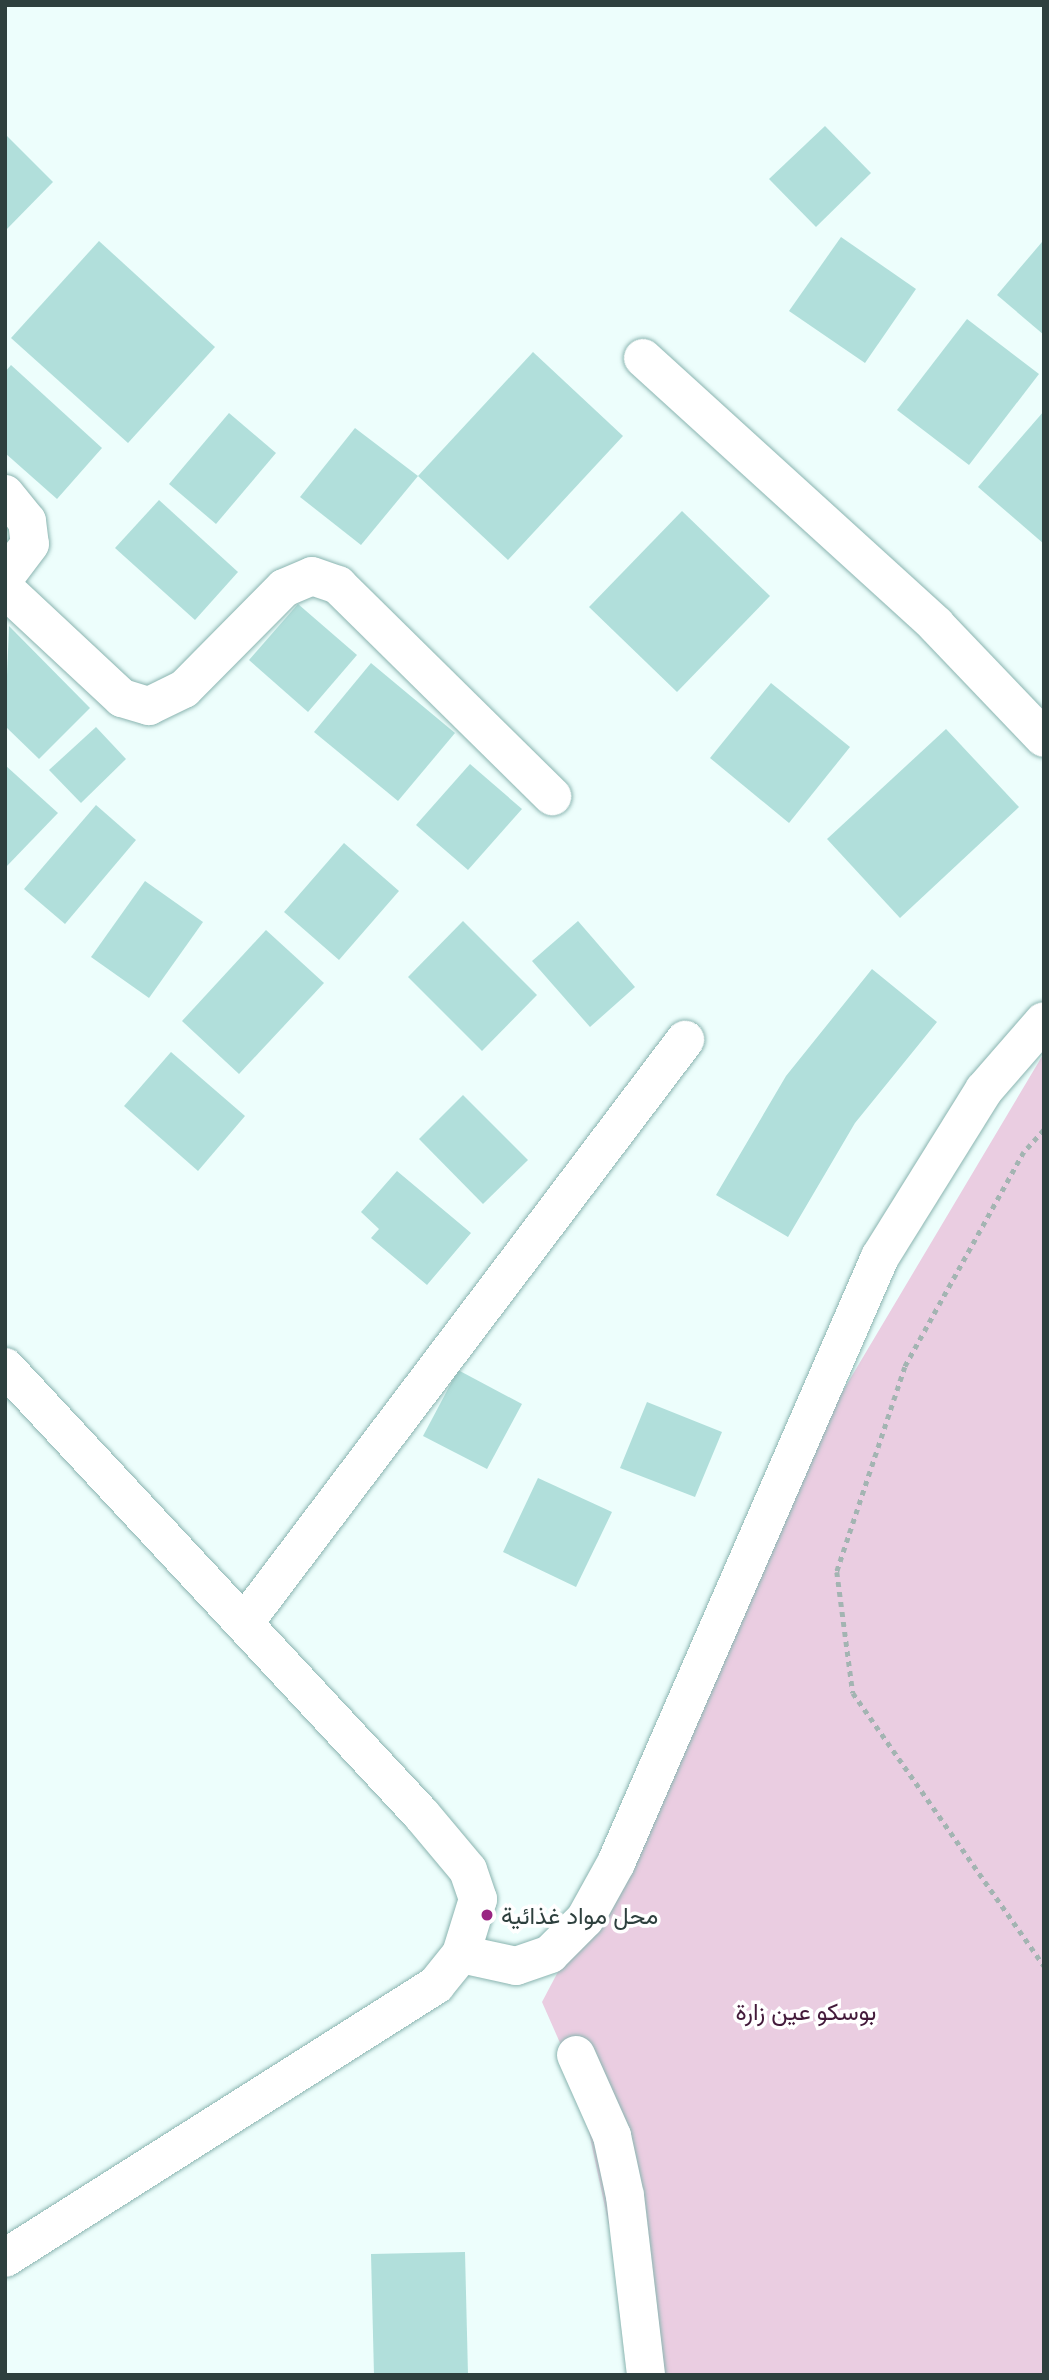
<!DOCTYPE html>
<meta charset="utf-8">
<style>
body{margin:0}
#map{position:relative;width:1049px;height:2380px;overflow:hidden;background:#edfefc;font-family:Lato,Vazirmatn,sans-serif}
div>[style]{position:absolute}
.green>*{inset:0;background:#eacde1}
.building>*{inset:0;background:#b1dfdb}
.path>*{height:4.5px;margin-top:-2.25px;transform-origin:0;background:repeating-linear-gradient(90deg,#a3b4b2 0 5px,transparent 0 10px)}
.roads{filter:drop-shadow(0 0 2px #8ab4b0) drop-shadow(0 0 2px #8ab4b0)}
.street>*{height:38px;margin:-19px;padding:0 19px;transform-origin:19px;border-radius:19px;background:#fff}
.secondary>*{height:38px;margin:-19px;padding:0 19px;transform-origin:19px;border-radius:19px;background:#fff}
.dots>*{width:19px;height:19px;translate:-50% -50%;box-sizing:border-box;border:4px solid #fff;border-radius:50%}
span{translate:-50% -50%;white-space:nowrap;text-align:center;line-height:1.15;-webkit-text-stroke:7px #fff;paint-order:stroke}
.poi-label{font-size:24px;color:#2e403e}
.left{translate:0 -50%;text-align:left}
.park-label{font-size:24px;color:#431a3a}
.frame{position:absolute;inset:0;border:7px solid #2e403e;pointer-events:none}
</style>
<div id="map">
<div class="green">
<div style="clip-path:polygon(1044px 1053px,1044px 2375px,641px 2375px,579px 2086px,542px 2002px,656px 1786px,775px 1505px)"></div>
</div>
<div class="building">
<div style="clip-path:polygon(825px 126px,871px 173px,816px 227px,769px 179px)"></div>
<div style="clip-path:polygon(5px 134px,53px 182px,5px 231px)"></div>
<div style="clip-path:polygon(841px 237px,916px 289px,865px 363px,789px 311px)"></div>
<div style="clip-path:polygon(99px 241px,215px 347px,128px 443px,11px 338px)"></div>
<div style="clip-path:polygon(1042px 242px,1044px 243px,1044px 335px,997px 295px)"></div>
<div style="clip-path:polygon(967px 319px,1039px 374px,969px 465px,897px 410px)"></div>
<div style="clip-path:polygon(533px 352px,623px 436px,508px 560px,418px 476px)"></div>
<div style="clip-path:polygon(11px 365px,102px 448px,57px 499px,5px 453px,5px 372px)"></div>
<div style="clip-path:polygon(1044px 411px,1044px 544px,978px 487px)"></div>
<div style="clip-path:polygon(229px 413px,276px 453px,216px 524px,169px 484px)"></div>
<div style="clip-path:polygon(355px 428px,418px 476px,361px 545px,300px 497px)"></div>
<div style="clip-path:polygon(159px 500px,238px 572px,195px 620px,115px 548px)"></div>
<div style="clip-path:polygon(682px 511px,770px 596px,677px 692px,589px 607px)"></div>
<div style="clip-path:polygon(298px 604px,357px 655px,308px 712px,249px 660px)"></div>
<div style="clip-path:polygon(9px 626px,90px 708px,39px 759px,5px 726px)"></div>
<div style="clip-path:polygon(371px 663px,455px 733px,398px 801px,314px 732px)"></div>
<div style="clip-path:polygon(771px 683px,850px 747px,789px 823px,710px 758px)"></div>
<div style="clip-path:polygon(96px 727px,126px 759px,81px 803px,49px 770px)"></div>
<div style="clip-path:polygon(946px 729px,1019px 807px,900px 918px,827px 839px)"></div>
<div style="clip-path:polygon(470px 764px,522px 809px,468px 870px,416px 825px)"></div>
<div style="clip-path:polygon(5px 765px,58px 813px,5px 868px)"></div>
<div style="clip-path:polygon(96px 805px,136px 840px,65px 924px,24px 889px)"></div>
<div style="clip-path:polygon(344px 843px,399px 891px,339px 960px,284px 912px)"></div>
<div style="clip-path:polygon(145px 881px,203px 922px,149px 998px,91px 957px)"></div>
<div style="clip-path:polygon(463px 921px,537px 995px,482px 1051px,408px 977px)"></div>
<div style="clip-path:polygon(578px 921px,635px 987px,590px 1027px,532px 961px)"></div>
<div style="clip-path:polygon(266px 930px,324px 983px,239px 1074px,182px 1021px)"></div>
<div style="clip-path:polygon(872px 969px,937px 1022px,855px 1123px,788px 1237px,716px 1195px,786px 1076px)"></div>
<div style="clip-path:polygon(171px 1052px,245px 1116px,198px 1171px,124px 1106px)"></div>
<div style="clip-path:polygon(463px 1095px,528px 1160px,483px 1204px,419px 1139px)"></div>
<div style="clip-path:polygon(397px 1171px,471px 1233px,427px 1285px,371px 1238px,379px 1229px,361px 1212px)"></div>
<div style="clip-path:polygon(458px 1370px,522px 1404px,487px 1469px,423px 1436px)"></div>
<div style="clip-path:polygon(647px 1402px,722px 1432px,695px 1497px,620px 1468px)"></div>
<div style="clip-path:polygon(538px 1478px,612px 1512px,576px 1587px,503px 1552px)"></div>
<div style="clip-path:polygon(465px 2252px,468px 2375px,374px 2375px,371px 2254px)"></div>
</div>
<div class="path">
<div style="left:1044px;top:1130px;width:30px;rotate:132deg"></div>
<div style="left:1024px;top:1152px;width:246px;rotate:119deg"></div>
<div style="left:905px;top:1367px;width:216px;rotate:108.4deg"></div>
<div style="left:837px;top:1572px;width:122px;rotate:82.5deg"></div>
<div style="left:853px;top:1693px;width:333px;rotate:55deg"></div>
</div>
<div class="roads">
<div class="street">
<div style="left:643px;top:358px;width:396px;rotate:42.3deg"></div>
<div style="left:936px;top:625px;width:156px;rotate:46.3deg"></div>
<div style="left:5px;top:494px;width:35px;rotate:51deg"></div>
<div style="left:27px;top:521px;width:23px;rotate:83deg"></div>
<div style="left:30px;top:544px;width:41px;rotate:127.1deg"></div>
<div style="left:5px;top:589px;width:160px;rotate:43deg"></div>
<div style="left:122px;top:698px;width:28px;rotate:17deg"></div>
<div style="left:149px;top:706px;width:39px;rotate:-26deg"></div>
<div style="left:184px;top:689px;width:142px;rotate:-45.3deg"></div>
<div style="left:284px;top:588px;width:30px;rotate:-23deg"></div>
<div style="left:312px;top:576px;width:28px;rotate:19deg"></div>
<div style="left:338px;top:585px;width:301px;rotate:44.6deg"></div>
<div style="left:245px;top:1622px;width:730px;rotate:-52.91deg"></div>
<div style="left:461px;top:1954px;width:56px;rotate:12.3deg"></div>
<div style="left:516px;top:1966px;width:36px;rotate:-19deg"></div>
<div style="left:550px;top:1954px;width:49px;rotate:-45deg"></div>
<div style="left:585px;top:1919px;width:64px;rotate:-61deg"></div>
<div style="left:616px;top:1863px;width:661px;rotate:-66.46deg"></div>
<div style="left:880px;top:1257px;width:197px;rotate:-58.1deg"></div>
<div style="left:984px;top:1090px;width:91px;rotate:-49deg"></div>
<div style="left:576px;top:2055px;width:89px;rotate:66deg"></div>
<div style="left:612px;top:2136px;width:61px;rotate:77.8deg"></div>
<div style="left:625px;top:2196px;width:180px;rotate:83.3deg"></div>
</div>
<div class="secondary">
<div style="left:5px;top:1367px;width:611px;rotate:47.06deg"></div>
<div style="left:421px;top:1814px;width:73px;rotate:50deg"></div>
<div style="left:468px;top:1870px;width:31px;rotate:71deg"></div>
<div style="left:478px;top:1899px;width:58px;rotate:107.2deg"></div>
<div style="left:461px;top:1954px;width:40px;rotate:129deg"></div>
<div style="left:436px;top:1985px;width:510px;rotate:147.65deg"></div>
</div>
</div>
<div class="dots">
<div style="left:487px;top:1915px;background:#992582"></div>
</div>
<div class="poi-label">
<span class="left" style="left:501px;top:1915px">محل مواد غذائية</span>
</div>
<div class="park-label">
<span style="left:806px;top:2011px">بوسكو عين زارة</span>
</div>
<div class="frame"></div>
</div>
